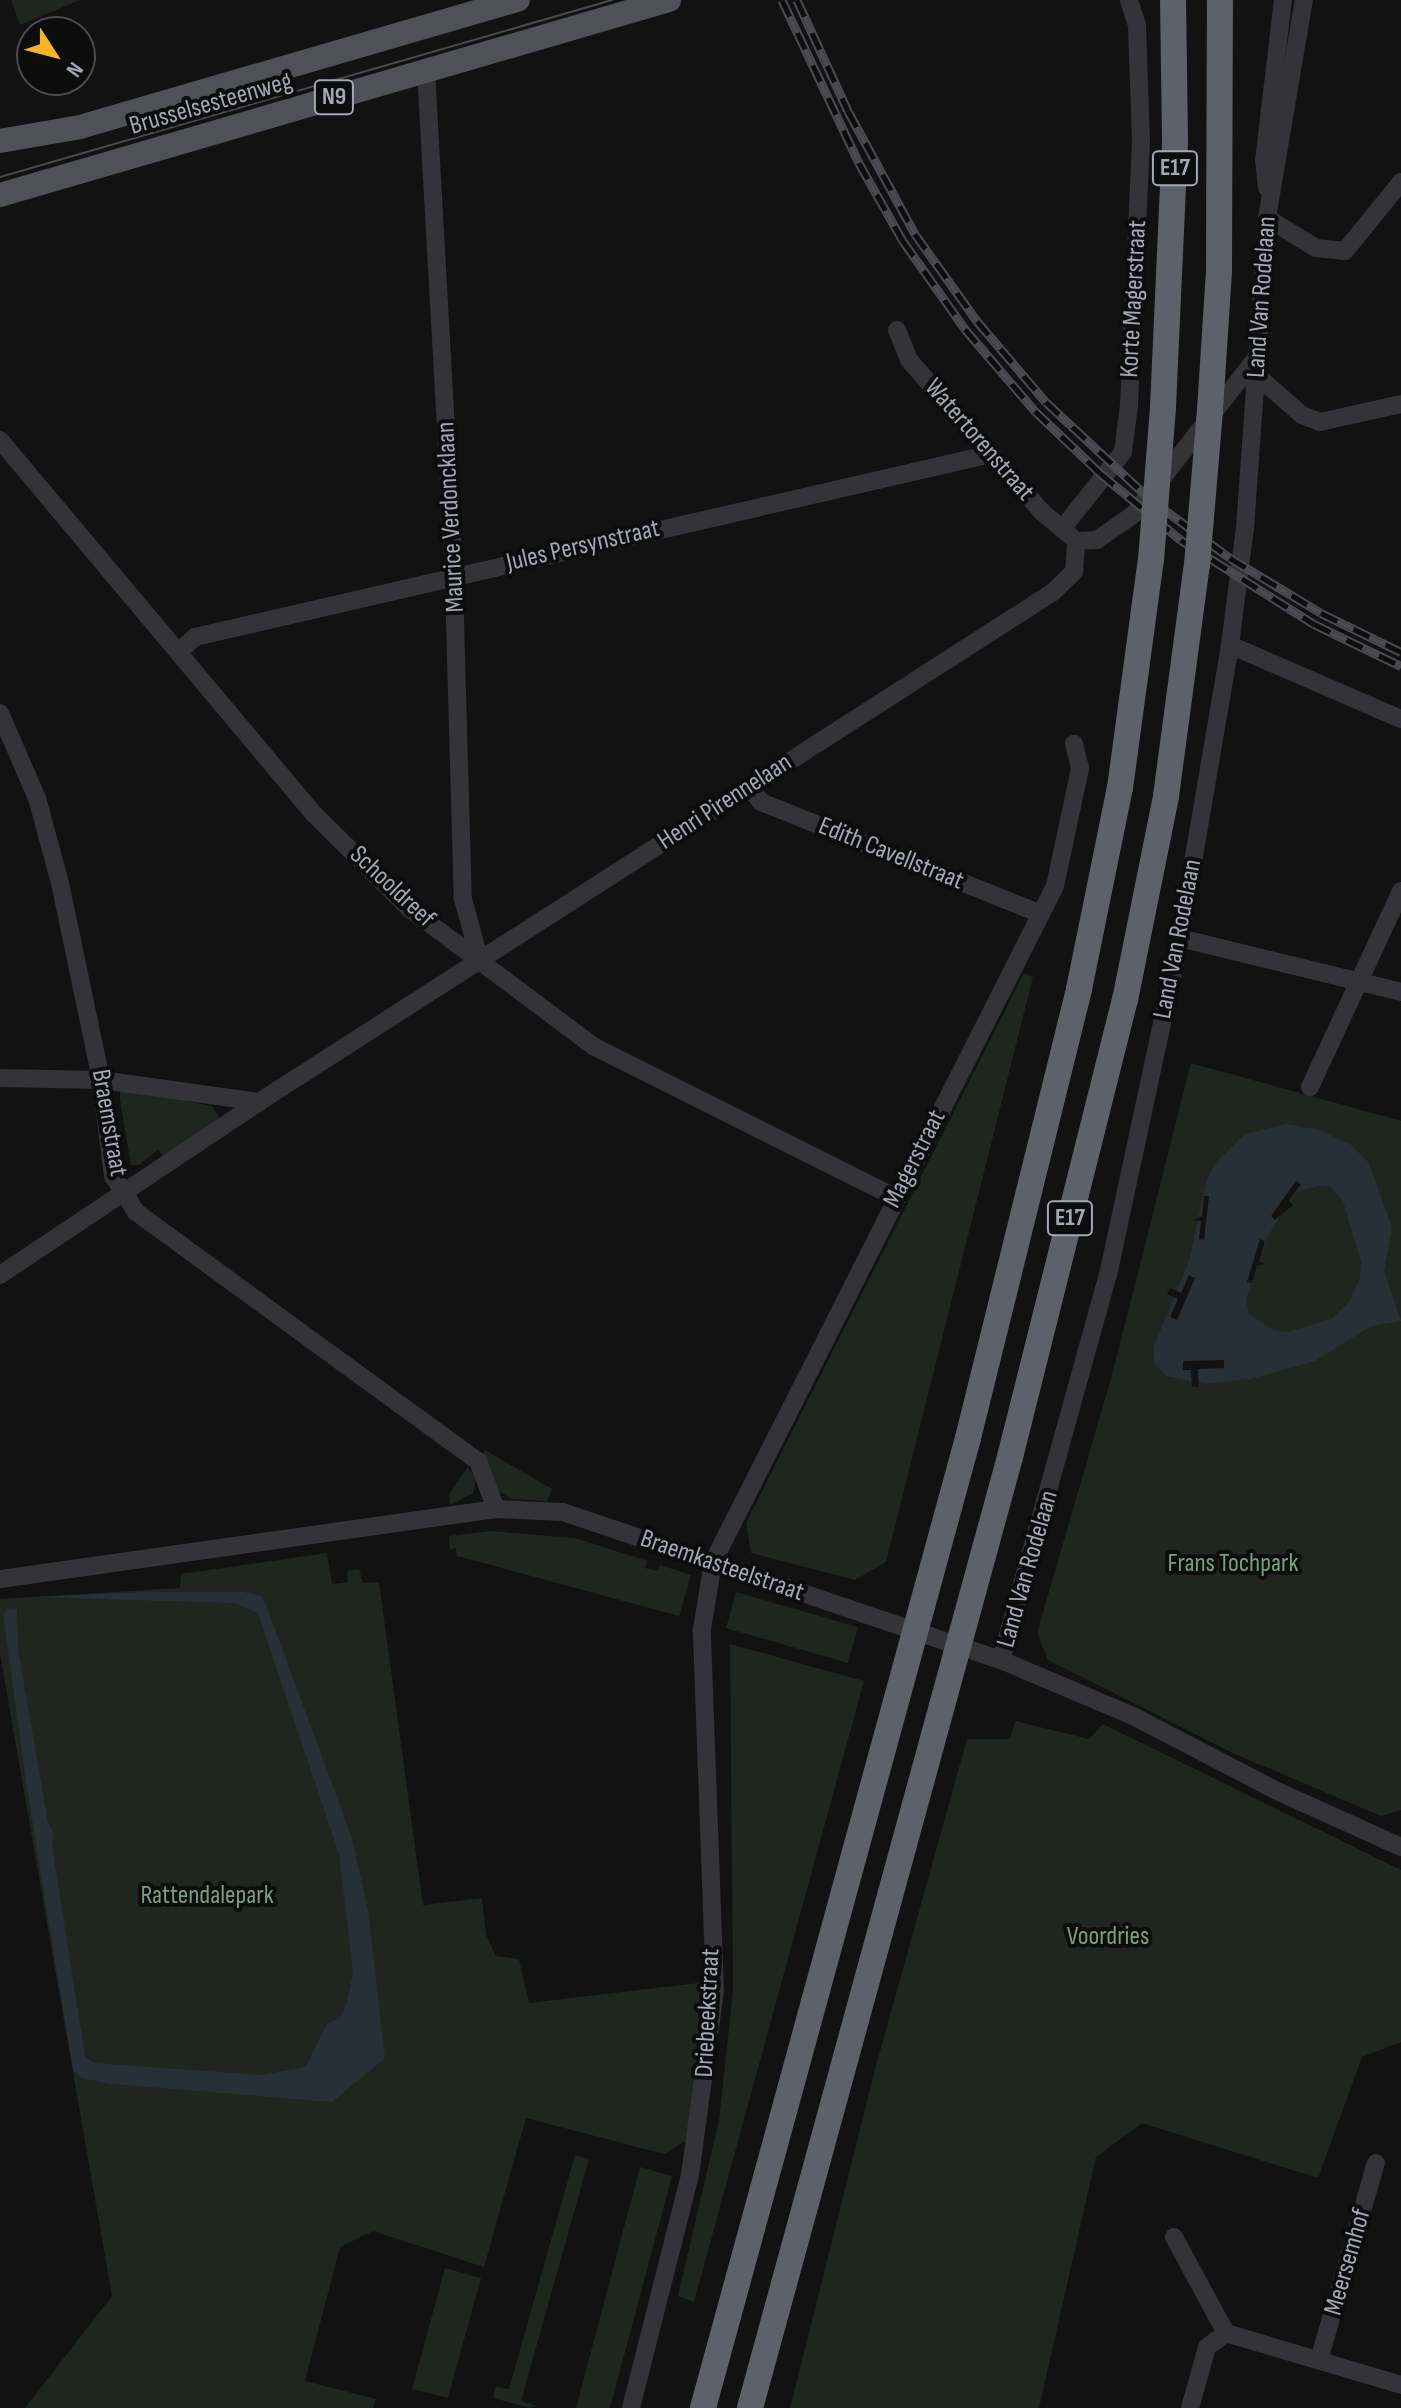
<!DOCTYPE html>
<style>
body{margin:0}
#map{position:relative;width:1401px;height:2408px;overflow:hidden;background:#121213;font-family:"Sofia Sans Condensed",sans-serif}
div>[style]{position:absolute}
.green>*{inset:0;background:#1e261f}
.water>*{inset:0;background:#283037}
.pier>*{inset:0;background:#121213}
.minor>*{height:18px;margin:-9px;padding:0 9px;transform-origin:9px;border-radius:9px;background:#333338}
.major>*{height:24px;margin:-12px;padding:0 12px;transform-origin:12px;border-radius:12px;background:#4f5058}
.highway>*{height:26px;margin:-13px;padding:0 13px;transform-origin:13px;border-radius:13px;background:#5f616a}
.tram>*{height:2px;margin:-1px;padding:0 1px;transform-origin:1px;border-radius:1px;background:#4a4b51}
.rail>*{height:9px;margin-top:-4.5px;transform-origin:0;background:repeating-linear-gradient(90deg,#0d0d0e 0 18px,#4a4b51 0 36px);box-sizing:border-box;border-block:2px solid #4a4b51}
.highway-bridge>*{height:26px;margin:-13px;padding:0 13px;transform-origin:13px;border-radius:13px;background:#5f616a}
span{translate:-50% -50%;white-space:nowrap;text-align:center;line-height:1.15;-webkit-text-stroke:8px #0d0d0e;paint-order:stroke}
.shield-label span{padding:2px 6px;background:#0d0d0e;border:2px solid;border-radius:6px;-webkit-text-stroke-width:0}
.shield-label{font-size:24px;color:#a3a8b4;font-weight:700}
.street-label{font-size:26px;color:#a3a8b4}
.park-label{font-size:26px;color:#79a07c}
.north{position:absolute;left:16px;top:16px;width:80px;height:80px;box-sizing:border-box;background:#0d0d0e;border:2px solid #494b50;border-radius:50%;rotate:126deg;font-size:22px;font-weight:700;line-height:32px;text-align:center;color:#a3a8b4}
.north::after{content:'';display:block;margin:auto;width:28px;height:36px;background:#f6b527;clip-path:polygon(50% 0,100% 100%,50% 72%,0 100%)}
</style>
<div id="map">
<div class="green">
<div style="clip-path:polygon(11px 0,80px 0,20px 25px)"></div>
<div style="clip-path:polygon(1024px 973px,1033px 977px,886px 1562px,855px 1580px,751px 1553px,746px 1523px)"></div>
<div style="clip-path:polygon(1191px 1063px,1401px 1121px,1401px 1810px,1381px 1816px,1235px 1754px,1048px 1660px,1037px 1633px,1112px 1375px)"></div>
<div style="clip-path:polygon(136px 1091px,212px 1106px,220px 1119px,163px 1156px,158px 1150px,139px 1165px,131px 1165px,120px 1100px,120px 1092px)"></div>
<div style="clip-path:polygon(485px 1450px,552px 1489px,547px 1501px,511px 1499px,500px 1492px,482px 1455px)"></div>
<div style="clip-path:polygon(468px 1467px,476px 1480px,473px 1493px,450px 1505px,449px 1494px)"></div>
<div style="clip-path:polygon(491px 1531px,575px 1538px,647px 1561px,645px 1568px,658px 1571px,660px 1565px,691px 1575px,679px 1616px,457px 1556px,456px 1548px,450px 1549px,449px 1536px)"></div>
<div style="clip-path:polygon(327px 1553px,332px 1584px,348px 1582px,347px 1571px,359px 1569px,363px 1583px,379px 1582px,423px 1905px,482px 1898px,486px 1935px,496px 1956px,519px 1959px,529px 2003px,707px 1982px,686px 2141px,664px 2154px,526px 2118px,484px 2267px,373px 2231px,340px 2247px,305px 2381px,376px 2399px,373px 2408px,25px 2408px,112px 2296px,0 1654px,0 1599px,180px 1588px,181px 1574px)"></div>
<div style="clip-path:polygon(736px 1592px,858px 1627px,848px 1663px,726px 1628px)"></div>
<div style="clip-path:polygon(730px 1644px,864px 1681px,694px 2302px,678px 2296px,719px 2120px,733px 1991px)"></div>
<div style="clip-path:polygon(1015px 1721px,1089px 1739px,1103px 1724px,1401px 1870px,1401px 2042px,1362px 2057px,1318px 2178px,1142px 2123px,1096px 2157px,1039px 2408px,790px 2408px,874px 2073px,967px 1739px,1010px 1739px)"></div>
<div style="clip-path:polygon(575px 2155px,589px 2159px,521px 2401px,537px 2406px,530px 2408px,493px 2398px,496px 2387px,509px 2389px)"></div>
<div style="clip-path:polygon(640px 2167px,672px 2176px,610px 2408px,576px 2408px)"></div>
<div style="clip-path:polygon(445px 2268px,481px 2278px,448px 2398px,412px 2389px)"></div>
</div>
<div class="water">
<div style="clip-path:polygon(evenodd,1286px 1124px,1319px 1130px,1350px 1144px,1369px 1163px,1392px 1228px,1384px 1271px,1401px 1321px,1371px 1326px,1315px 1361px,1250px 1379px,1206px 1384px,1166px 1376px,1154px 1363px,1154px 1346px,1189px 1261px,1207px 1179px,1215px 1163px,1245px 1134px,1286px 1124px,1318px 1186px,1330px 1186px,1343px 1201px,1361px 1262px,1360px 1278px,1350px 1301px,1331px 1319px,1288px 1332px,1273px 1330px,1249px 1314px,1246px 1299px,1268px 1236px,1284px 1210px,1298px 1191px,1318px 1186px)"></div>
<div style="clip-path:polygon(143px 1592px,244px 1592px,262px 1596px,266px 1605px,352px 1838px,368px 1910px,385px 2058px,332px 2102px,111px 2084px,82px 2078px,73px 2070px,27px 1788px,3px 1614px,7px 1608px,17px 1609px,18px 1649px,48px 1823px,54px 1833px,52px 1846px,85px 2056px,94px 2063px,261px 2075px,306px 2067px,327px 2024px,339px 2019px,346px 2006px,353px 1973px,339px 1854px,258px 1613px,235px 1603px,35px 1597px)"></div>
</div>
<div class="pier">
<div style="clip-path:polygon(1296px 1181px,1301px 1184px,1289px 1201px,1293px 1205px,1275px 1220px,1271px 1216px)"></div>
<div style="clip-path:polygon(1204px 1196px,1209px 1196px,1204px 1240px,1199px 1239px,1201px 1221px,1193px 1220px,1202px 1216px)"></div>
<div style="clip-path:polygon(1260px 1239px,1265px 1241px,1259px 1262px,1266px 1264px,1257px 1266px,1252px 1283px,1247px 1282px)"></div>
<div style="clip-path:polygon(1189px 1275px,1195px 1278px,1177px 1320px,1170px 1317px,1178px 1299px,1167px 1294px,1170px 1288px,1181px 1293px)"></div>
<div style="clip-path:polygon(1224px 1360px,1224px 1368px,1198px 1369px,1199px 1387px,1192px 1386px,1191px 1370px,1183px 1370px,1183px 1361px)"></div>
</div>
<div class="minor">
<div style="left:426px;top:71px;width:479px;rotate:86.8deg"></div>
<div style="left:453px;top:549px;width:350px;rotate:88.4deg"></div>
<div style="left:463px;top:899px;width:64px;rotate:74.7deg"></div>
<div style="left:1267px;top:188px;width:27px;rotate:-96deg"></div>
<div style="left:1264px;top:161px;width:162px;rotate:-83.3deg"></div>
<div style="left:1267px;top:218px;width:57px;rotate:31.5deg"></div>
<div style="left:1316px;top:248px;width:29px;rotate:6deg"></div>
<div style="left:1345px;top:251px;width:89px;rotate:-50.9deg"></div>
<div style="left:897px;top:330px;width:32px;rotate:68deg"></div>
<div style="left:909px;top:360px;width:202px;rotate:48.8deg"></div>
<div style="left:1042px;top:512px;width:38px;rotate:40deg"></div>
<div style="left:1256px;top:375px;width:61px;rotate:41deg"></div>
<div style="left:1302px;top:415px;width:19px;rotate:21deg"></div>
<div style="left:1320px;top:422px;width:83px;rotate:-12.5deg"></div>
<div style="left:0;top:440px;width:490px;rotate:50deg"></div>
<div style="left:315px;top:815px;width:134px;rotate:44.7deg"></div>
<div style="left:410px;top:909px;width:229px;rotate:36.8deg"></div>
<div style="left:593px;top:1046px;width:339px;rotate:26.6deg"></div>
<div style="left:1062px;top:529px;width:98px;rotate:-51.6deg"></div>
<div style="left:1123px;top:452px;width:47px;rotate:-82.7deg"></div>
<div style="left:1129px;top:405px;width:264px;rotate:-87.4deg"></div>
<div style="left:1141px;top:141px;width:116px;rotate:-92deg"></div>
<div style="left:1137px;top:25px;width:26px;rotate:-108deg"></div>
<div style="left:1076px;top:541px;width:21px;rotate:-3deg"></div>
<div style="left:1097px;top:540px;width:45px;rotate:-35.1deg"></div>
<div style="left:1134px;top:514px;width:199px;rotate:-51.9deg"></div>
<div style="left:1230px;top:645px;width:186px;rotate:23.4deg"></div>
<div style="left:180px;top:651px;width:21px;rotate:-43deg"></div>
<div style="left:195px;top:637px;width:817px;rotate:-12.95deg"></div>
<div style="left:0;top:713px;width:93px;rotate:66.5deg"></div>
<div style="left:37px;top:798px;width:88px;rotate:74.9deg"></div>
<div style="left:60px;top:883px;width:201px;rotate:78.2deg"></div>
<div style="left:101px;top:1080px;width:97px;rotate:82.9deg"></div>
<div style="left:113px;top:1176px;width:22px;rotate:56deg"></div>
<div style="left:125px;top:1194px;width:21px;rotate:59deg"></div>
<div style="left:136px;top:1212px;width:423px;rotate:36.1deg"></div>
<div style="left:478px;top:1461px;width:51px;rotate:69.4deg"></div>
<div style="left:749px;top:787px;width:19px;rotate:51deg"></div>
<div style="left:761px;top:802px;width:298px;rotate:21.8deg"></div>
<div style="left:1180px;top:938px;width:228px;rotate:13.7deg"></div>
<div style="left:0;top:1078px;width:101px;rotate:1.1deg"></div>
<div style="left:101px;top:1080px;width:160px;rotate:7.9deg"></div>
<div style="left:1310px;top:1087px;width:216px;rotate:-65.1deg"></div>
<div style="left:0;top:1275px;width:311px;rotate:-33.7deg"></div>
<div style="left:259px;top:1102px;width:944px;rotate:-32.71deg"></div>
<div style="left:1053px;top:592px;width:29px;rotate:-44deg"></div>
<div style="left:1074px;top:572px;width:31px;rotate:-86deg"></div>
<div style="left:0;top:1579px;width:501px;rotate:-8.03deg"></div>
<div style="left:496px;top:1509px;width:67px;rotate:2.6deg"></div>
<div style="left:563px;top:1512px;width:462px;rotate:18.7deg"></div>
<div style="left:1001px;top:1660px;width:146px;rotate:23deg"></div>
<div style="left:1135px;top:1717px;width:160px;rotate:27.5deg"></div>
<div style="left:1277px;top:1791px;width:136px;rotate:24.3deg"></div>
<div style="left:1001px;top:1660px;width:400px;rotate:-74.5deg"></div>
<div style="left:1108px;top:1275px;width:345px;rotate:-77.9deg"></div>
<div style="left:1180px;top:938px;width:297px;rotate:-80.3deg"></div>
<div style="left:1230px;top:645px;width:118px;rotate:-82.7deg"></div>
<div style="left:1245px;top:528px;width:311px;rotate:-85.9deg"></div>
<div style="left:1267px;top:218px;width:221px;rotate:-80.4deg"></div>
<div style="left:1174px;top:2237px;width:109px;rotate:61.6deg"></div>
<div style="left:1226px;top:2333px;width:183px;rotate:16.5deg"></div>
<div style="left:1319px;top:2360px;width:205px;rotate:-73.9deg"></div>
<div style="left:631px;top:2408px;width:240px;rotate:-75.8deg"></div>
<div style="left:690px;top:2175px;width:186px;rotate:-82.3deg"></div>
<div style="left:715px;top:1991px;width:362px;rotate:-92.1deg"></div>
<div style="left:702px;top:1629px;width:68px;rotate:-80.7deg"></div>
<div style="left:713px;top:1562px;width:758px;rotate:-63.16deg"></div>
<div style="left:1055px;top:886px;width:121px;rotate:-78deg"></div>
<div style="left:1080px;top:768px;width:25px;rotate:-104deg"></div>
<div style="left:1190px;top:2408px;width:63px;rotate:-74.4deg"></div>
<div style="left:1207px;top:2347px;width:24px;rotate:-36deg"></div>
</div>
<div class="major">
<div style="left:0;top:141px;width:81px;rotate:-9.9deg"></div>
<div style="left:80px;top:127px;width:456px;rotate:-16.2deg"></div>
<div style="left:0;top:195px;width:697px;rotate:-16.25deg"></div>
</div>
<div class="highway">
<div style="left:1163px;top:407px;width:266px;rotate:-87.4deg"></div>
<div style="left:1175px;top:141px;width:141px;rotate:-90.8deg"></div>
</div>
<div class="tram">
<div style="left:0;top:177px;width:637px;rotate:-16.13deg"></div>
</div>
<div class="rail">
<div style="left:782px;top:0;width:180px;rotate:64.7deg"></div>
<div style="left:859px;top:163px;width:90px;rotate:60.6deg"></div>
<div style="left:903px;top:241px;width:108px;rotate:54.8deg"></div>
<div style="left:965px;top:329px;width:108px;rotate:49.5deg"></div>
<div style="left:1035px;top:411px;width:90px;rotate:43.6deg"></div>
<div style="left:1100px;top:473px;width:105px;rotate:39.6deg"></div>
<div style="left:1181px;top:540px;width:157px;rotate:32.3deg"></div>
<div style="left:1314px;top:624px;width:97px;rotate:25.8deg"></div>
<div style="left:797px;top:0;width:122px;rotate:65.3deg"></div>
<div style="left:848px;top:111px;width:140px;rotate:61.4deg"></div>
<div style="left:915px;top:234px;width:107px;rotate:54.5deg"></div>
<div style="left:977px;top:321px;width:106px;rotate:49.6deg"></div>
<div style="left:1046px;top:402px;width:142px;rotate:43deg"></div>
<div style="left:1150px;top:499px;width:99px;rotate:36.4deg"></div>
<div style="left:1230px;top:558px;width:106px;rotate:31.1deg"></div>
<div style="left:1321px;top:613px;width:89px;rotate:26deg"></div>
</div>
<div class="highway-bridge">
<div style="left:703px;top:2408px;width:1006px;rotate:-74.72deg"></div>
<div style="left:968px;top:1438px;width:463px;rotate:-76.1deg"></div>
<div style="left:1079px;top:989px;width:205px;rotate:-78.5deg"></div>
<div style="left:1120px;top:788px;width:230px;rotate:-82.3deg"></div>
<div style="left:1151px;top:560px;width:153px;rotate:-85.5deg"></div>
<div style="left:750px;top:2408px;width:986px;rotate:-74.71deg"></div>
<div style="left:1010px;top:1457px;width:471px;rotate:-75.9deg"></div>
<div style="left:1125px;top:1000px;width:208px;rotate:-78.6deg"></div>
<div style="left:1166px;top:796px;width:233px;rotate:-82.4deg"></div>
<div style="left:1197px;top:565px;width:156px;rotate:-85.2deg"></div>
<div style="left:1210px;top:410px;width:141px;rotate:-86.3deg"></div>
<div style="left:1219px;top:269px;width:269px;rotate:-89.8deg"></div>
</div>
<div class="shield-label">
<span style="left:334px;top:97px">N9</span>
<span style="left:1175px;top:168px">E17</span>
<span style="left:1070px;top:1218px">E17</span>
</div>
<div class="street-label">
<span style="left:211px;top:104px;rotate:-16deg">Brusselsesteenweg</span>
<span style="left:1262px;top:297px;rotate:-86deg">Land Van Rodelaan</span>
<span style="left:1134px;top:299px;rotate:-87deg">Korte Magerstraat</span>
<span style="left:979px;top:440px;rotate:49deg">Watertorenstraat</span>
<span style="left:451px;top:517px;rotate:-93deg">Maurice Verdoncklaan</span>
<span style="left:583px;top:546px;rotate:-13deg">Jules Persynstraat</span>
<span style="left:725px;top:802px;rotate:-33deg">Henri Pirennelaan</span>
<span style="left:891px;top:854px;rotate:22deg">Edith Cavellstraat</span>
<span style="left:392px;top:887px;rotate:43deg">Schooldreef</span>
<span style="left:1178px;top:939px;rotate:-79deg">Land Van Rodelaan</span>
<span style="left:109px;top:1123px;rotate:80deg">Braemstraat</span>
<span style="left:915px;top:1159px;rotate:-63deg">Magerstraat</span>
<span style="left:722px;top:1566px;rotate:19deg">Braemkasteelstraat</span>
<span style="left:1028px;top:1569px;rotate:-74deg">Land Van Rodelaan</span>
<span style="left:708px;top:2013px;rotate:-87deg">Driebeekstraat</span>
<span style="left:1348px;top:2262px;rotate:-74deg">Meersemhof</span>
</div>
<div class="park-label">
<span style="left:1233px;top:1564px">Frans Tochpark</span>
<span style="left:207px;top:1896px">Rattendalepark</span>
<span style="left:1108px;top:1937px">Voordries</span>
</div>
<div class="north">N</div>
</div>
